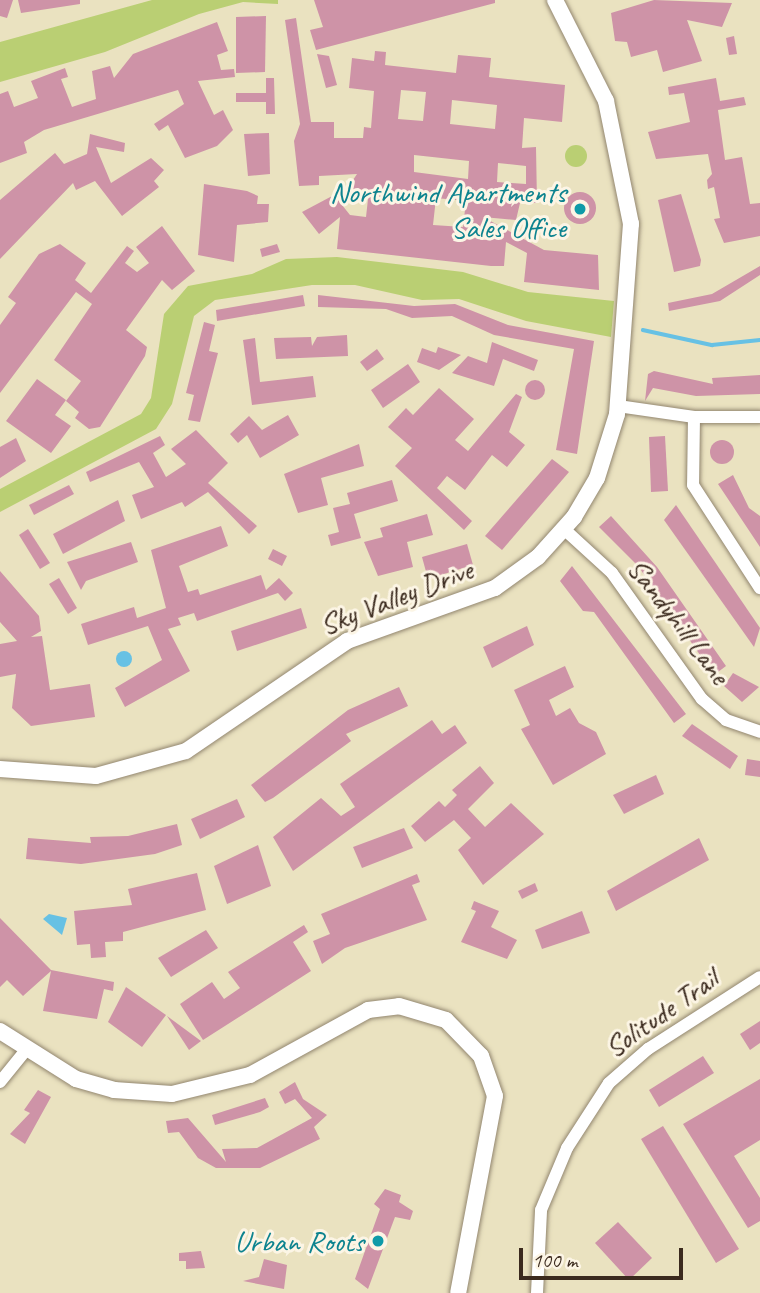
<!DOCTYPE html>
<style>
body{margin:0}
#map{position:relative;width:760px;height:1293px;overflow:hidden;background:#eae2c0;font-family:Caveat,sans-serif}
div>[style]{position:absolute}
.green>*{inset:0;background:#bacf73}
.round{border-radius:50%}
.water>*{inset:0;background:#67c1e4}
.stream>*{height:3.5px;margin:-1.75px;padding:0 1.75px;transform-origin:1.75px;border-radius:1.75px;background:#67c1e4}
.building>*{inset:0;background:#ce93a7}
.roads{filter:drop-shadow(0 0 2px #92866f) drop-shadow(0 0 2px #92866f)}
.minor>*{height:12px;margin:-6px;padding:0 6px;transform-origin:6px;border-radius:6px;background:#fff}
.tertiary>*{height:16px;margin:-8px;padding:0 8px;transform-origin:8px;border-radius:8px;background:#fff}
.dots>*{width:19px;height:19px;translate:-50% -50%;box-sizing:border-box;border:4px solid #fcf5e5;border-radius:50%}
span{translate:-50% -50%;white-space:nowrap;text-align:center;line-height:1.15;-webkit-text-stroke:6px #fcf5e5;paint-order:stroke}
.culture-label{font-size:30px;color:#0d838f}
.right{translate:-100% -50%;text-align:right}
.street-label{font-size:30px;color:#3b2a1e}
.scale{position:absolute;left:519px;top:1248px;width:164px;height:32px;box-sizing:border-box;border:4px solid #3b2a1e;border-top:0;padding-left:9px;font-size:21px;line-height:24px;white-space:nowrap;color:#3b2a1e;-webkit-text-stroke:5px #fcf5e5;paint-order:stroke}
</style>
<div id="map">
<div class="green">
<div style="clip-path:polygon(152px 0,278px 0,278px 4px,243px 2px,199px 14px,105px 52px,0 82px,0 42px)"></div>
<div class="round" style="left:565px;top:145px;width:22px;height:22px"></div>
<div style="clip-path:polygon(337px 257px,463px 272px,528px 292px,614px 301px,611px 337px,526px 321px,459px 299px,422px 300px,355px 285px,312px 285px,215px 300px,194px 316px,172px 404px,156px 429px,0 512px,0 489px,141px 414px,151px 398px,164px 314px,188px 286px,252px 274px,286px 259px)"></div>
</div>
<div class="water">
<div class="round" style="left:116px;top:651px;width:16px;height:16px"></div>
<div style="clip-path:polygon(49px 914px,67px 918px,62px 935px,43px 919px)"></div>
</div>
<div class="stream">
<div style="left:643px;top:330px;width:71px;rotate:12.3deg"></div>
<div style="left:712px;top:345px;width:48px;rotate:-5.9deg"></div>
</div>
<div class="building">
<div style="clip-path:polygon(0 0,13px 0,7px 18px,0 16px)"></div>
<div style="clip-path:polygon(18px 0,80px 0,80px 4px,21px 13px)"></div>
<div style="clip-path:polygon(314px 0,495px 0,495px 3px,316px 50px,310px 30px,323px 27px)"></div>
<div style="clip-path:polygon(654px 0,732px 3px,722px 27px,687px 20px,702px 61px,663px 72px,657px 50px,631px 57px,627px 42px,615px 41px,611px 13px)"></div>
<div style="clip-path:polygon(266px 16px,265px 72px,236px 73px,236px 17px)"></div>
<div style="clip-path:polygon(evenodd,296px 18px,311px 122px,334px 122px,334px 138px,363px 138px,364px 127px,371px 128px,374px 91px,349px 88px,352px 58px,374px 61px,375px 51px,386px 52px,385px 65px,456px 73px,458px 55px,491px 58px,489px 77px,565px 85px,562px 122px,524px 118px,522px 148px,536px 147px,537px 203px,520px 203px,516px 220px,483px 217px,544px 250px,598px 255px,599px 290px,524px 282px,527px 253px,506px 242px,504px 266px,491px 266px,337px 249px,340px 217px,319px 234px,302px 212px,334px 195px,350px 215px,366px 217px,369px 190px,347px 189px,357px 174px,319px 176px,319px 185px,299px 186px,294px 141px,300px 124px,285px 20px,296px 18px,401px 90px,426px 92px,423px 121px,398px 119px,401px 90px,296px 18px,452px 100px,497px 105px,495px 129px,450px 124px,452px 100px,296px 18px,414px 155px,469px 161px,468px 179px,414px 172px,414px 155px,296px 18px,498px 163px,526px 166px,526px 184px,497px 182px,498px 163px,296px 18px,436px 198px,466px 201px,463px 227px,433px 225px,436px 198px)"></div>
<div style="clip-path:polygon(217px 22px,228px 51px,217px 55px,221px 70px,234px 69px,235px 77px,198px 81px,214px 115px,223px 110px,233px 130px,217px 146px,185px 158px,168px 125px,159px 131px,154px 124px,184px 104px,178px 90px,44px 130px,24px 142px,27px 153px,0 163px,0 94px,8px 91px,14px 107px,38px 98px,31px 81px,65px 68px,68px 77px,61px 79px,72px 107px,96px 99px,92px 71px,110px 66px,114px 78px,133px 54px)"></div>
<div style="clip-path:polygon(734px 36px,737px 54px,729px 55px,726px 38px)"></div>
<div style="clip-path:polygon(317px 54px,329px 56px,337px 85px,326px 88px)"></div>
<div style="clip-path:polygon(266px 78px,274px 78px,275px 114px,266px 114px,266px 102px,236px 102px,236px 93px,266px 93px)"></div>
<div style="clip-path:polygon(716px 78px,720px 101px,744px 97px,746px 105px,718px 110px,725px 160px,742px 157px,750px 204px,760px 203px,760px 236px,724px 243px,714px 219px,720px 218px,714px 187px,708px 189px,707px 180px,712px 174px,708px 154px,656px 159px,648px 132px,690px 122px,684px 93px,669px 95px,668px 87px)"></div>
<div style="clip-path:polygon(269px 133px,270px 174px,248px 176px,244px 134px)"></div>
<div style="clip-path:polygon(90px 134px,125px 143px,124px 152px,96px 147px,111px 183px,151px 158px,164px 170px,154px 181px,159px 187px,122px 216px,95px 181px,76px 190px,73px 183px,0 259px,0 200px,55px 153px,64px 164px,87px 154px)"></div>
<div style="clip-path:polygon(204px 184px,247px 191px,258px 196px,257px 204px,269px 204px,268px 222px,237px 225px,234px 262px,198px 255px)"></div>
<div class="round" style="left:564px;top:192px;width:32px;height:32px"></div>
<div style="clip-path:polygon(681px 194px,701px 260px,700px 266px,674px 272px,658px 200px)"></div>
<div style="clip-path:polygon(162px 226px,195px 271px,172px 290px,162px 280px,126px 330px,147px 347px,145px 356px,100px 427px,89px 429px,75px 418px,79px 412px,66px 401px,81px 381px,54px 360px,92px 304px,76px 292px,0 393px,0 325px,16px 303px,8px 297px,39px 254px,60px 244px,75px 255px,86px 263px,75px 280px,91px 293px,127px 246px,134px 251px,125px 263px,137px 272px,149px 263px,136px 247px)"></div>
<div style="clip-path:polygon(277px 244px,280px 252px,262px 257px,260px 249px)"></div>
<div style="clip-path:polygon(760px 266px,760px 275px,720px 301px,669px 311px,668px 303px,712px 294px)"></div>
<div style="clip-path:polygon(303px 295px,305px 306px,217px 321px,216px 310px)"></div>
<div style="clip-path:polygon(318px 295px,414px 306px,455px 304px,508px 325px,594px 341px,577px 454px,556px 450px,574px 349px,494px 335px,452px 316px,412px 318px,386px 309px,318px 307px)"></div>
<div style="clip-path:polygon(204px 322px,215px 325px,209px 351px,218px 353px,200px 422px,188px 420px,194px 395px,186px 393px)"></div>
<div style="clip-path:polygon(347px 335px,348px 356px,276px 359px,274px 338px,311px 337px,312px 346px,317px 337px)"></div>
<div style="clip-path:polygon(255px 338px,260px 382px,313px 376px,316px 397px,252px 405px,243px 340px)"></div>
<div style="clip-path:polygon(492px 342px,538px 360px,534px 371px,503px 359px,494px 386px,452px 373px,468px 356px,487px 363px)"></div>
<div style="clip-path:polygon(438px 347px,461px 355px,439px 370px,417px 362px,422px 348px,436px 353px)"></div>
<div style="clip-path:polygon(377px 349px,384px 359px,367px 371px,360px 362px)"></div>
<div style="clip-path:polygon(408px 364px,420px 382px,383px 408px,371px 390px)"></div>
<div style="clip-path:polygon(654px 371px,713px 384px,712px 378px,760px 375px,760px 394px,696px 396px,653px 388px,645px 401px,648px 374px)"></div>
<div style="clip-path:polygon(37px 379px,66px 400px,55px 415px,71px 426px,51px 453px,6px 421px)"></div>
<div class="round" style="left:525px;top:380px;width:20px;height:20px"></div>
<div style="clip-path:polygon(439px 388px,474px 419px,455px 440px,468px 451px,516px 394px,522px 397px,509px 432px,525px 445px,507px 467px,492px 455px,465px 490px,447px 476px,437px 488px,472px 521px,464px 530px,395px 466px,412px 448px,388px 427px,406px 408px,413px 415px)"></div>
<div style="clip-path:polygon(288px 415px,299px 435px,260px 458px,247px 435px,238px 443px,230px 434px,249px 416px,262px 430px)"></div>
<div style="clip-path:polygon(196px 430px,228px 463px,208px 483px,257px 526px,249px 534px,208px 492px,185px 507px,182px 502px,141px 519px,132px 495px,154px 487px,139px 462px,90px 482px,86px 472px,160px 436px,165px 445px,153px 453px,166px 477px,186px 464px,171px 449px)"></div>
<div style="clip-path:polygon(665px 436px,668px 491px,651px 492px,649px 437px)"></div>
<div style="clip-path:polygon(16px 438px,26px 461px,0 478px,0 447px)"></div>
<div class="round" style="left:710px;top:440px;width:24px;height:24px"></div>
<div style="clip-path:polygon(359px 444px,364px 466px,321px 478px,328px 505px,298px 513px,284px 474px)"></div>
<div style="clip-path:polygon(552px 459px,569px 472px,502px 550px,485px 536px)"></div>
<div style="clip-path:polygon(733px 475px,749px 508px,760px 516px,760px 547px,718px 484px)"></div>
<div style="clip-path:polygon(392px 480px,398px 501px,354px 514px,361px 538px,331px 546px,328px 535px,339px 532px,333px 508px,350px 504px,347px 493px)"></div>
<div style="clip-path:polygon(69px 485px,74px 494px,34px 515px,29px 505px)"></div>
<div style="clip-path:polygon(118px 500px,125px 521px,63px 554px,53px 534px)"></div>
<div style="clip-path:polygon(676px 505px,760px 628px,754px 647px,664px 520px)"></div>
<div style="clip-path:polygon(427px 514px,433px 535px,407px 542px,413px 567px,378px 576px,364px 542px,383px 537px,380px 528px)"></div>
<div style="clip-path:polygon(611px 516px,657px 567px,726px 666px,714px 675px,638px 566px,599px 527px)"></div>
<div style="clip-path:polygon(221px 526px,228px 546px,179px 566px,188px 592px,198px 589px,200px 595px,261px 575px,266px 590px,279px 578px,293px 593px,285px 601px,278px 593px,197px 621px,194px 613px,178px 618px,181px 625px,168px 629px,190px 671px,125px 707px,115px 688px,162px 660px,148px 626px,88px 645px,81px 624px,134px 607px,137px 618px,166px 608px,151px 550px)"></div>
<div style="clip-path:polygon(28px 529px,50px 563px,40px 569px,19px 535px)"></div>
<div style="clip-path:polygon(131px 542px,138px 562px,86px 581px,81px 590px,67px 562px)"></div>
<div style="clip-path:polygon(467px 544px,473px 565px,428px 579px,422px 557px)"></div>
<div style="clip-path:polygon(273px 549px,287px 556px,282px 566px,268px 559px)"></div>
<div style="clip-path:polygon(572px 566px,686px 714px,674px 723px,594px 612px,583px 611px,560px 581px)"></div>
<div style="clip-path:polygon(0 571px,39px 616px,41px 631px,31px 637px,42px 636px,50px 690px,90px 684px,95px 717px,31px 726px,12px 708px,16px 674px,0 677px,0 644px,17px 641px,0 622px)"></div>
<div style="clip-path:polygon(59px 578px,77px 608px,68px 614px,49px 584px)"></div>
<div style="clip-path:polygon(301px 608px,307px 628px,237px 651px,231px 631px)"></div>
<div style="clip-path:polygon(527px 626px,534px 645px,492px 668px,483px 647px)"></div>
<div style="clip-path:polygon(565px 666px,574px 687px,549px 700px,556px 716px,570px 708px,579px 723px,596px 732px,606px 754px,553px 785px,521px 729px,530px 725px,514px 690px)"></div>
<div style="clip-path:polygon(733px 673px,759px 687px,742px 702px,724px 686px)"></div>
<div style="clip-path:polygon(399px 687px,408px 706px,346px 734px,351px 741px,273px 798px,265px 802px,251px 785px,348px 710px)"></div>
<div style="clip-path:polygon(432px 720px,442px 734px,455px 725px,467px 743px,293px 871px,273px 837px,321px 798px,341px 816px,355px 807px,340px 784px)"></div>
<div style="clip-path:polygon(692px 724px,738px 756px,730px 769px,682px 736px)"></div>
<div style="clip-path:polygon(747px 759px,760px 761px,760px 777px,745px 775px)"></div>
<div style="clip-path:polygon(480px 766px,494px 783px,468px 809px,485px 827px,511px 803px,544px 834px,483px 885px,458px 850px,471px 838px,454px 820px,425px 842px,411px 826px,439px 801px,445px 807px,457px 795px,452px 790px)"></div>
<div style="clip-path:polygon(656px 775px,664px 794px,624px 814px,613px 795px)"></div>
<div style="clip-path:polygon(237px 799px,245px 817px,200px 839px,191px 819px)"></div>
<div style="clip-path:polygon(177px 824px,182px 845px,155px 854px,81px 864px,26px 859px,28px 838px,91px 843px,90px 837px,128px 836px)"></div>
<div style="clip-path:polygon(404px 828px,413px 848px,362px 868px,353px 847px)"></div>
<div style="clip-path:polygon(699px 838px,709px 860px,616px 911px,607px 891px)"></div>
<div style="clip-path:polygon(258px 845px,271px 886px,227px 904px,214px 866px)"></div>
<div style="clip-path:polygon(197px 873px,206px 910px,123px 932px,123px 941px,105px 942px,106px 957px,91px 958px,90px 944px,77px 945px,74px 911px,132px 905px,128px 889px)"></div>
<div style="clip-path:polygon(417px 874px,420px 882px,412px 885px,427px 920px,345px 948px,322px 964px,313px 941px,330px 934px,321px 914px)"></div>
<div style="clip-path:polygon(535px 883px,538px 891px,522px 899px,518px 891px)"></div>
<div style="clip-path:polygon(474px 901px,499px 911px,491px 927px,517px 940px,507px 959px,461px 942px,476px 911px,471px 909px)"></div>
<div style="clip-path:polygon(582px 911px,590px 933px,542px 949px,535px 930px)"></div>
<div style="clip-path:polygon(0 918px,51px 970px,114px 982px,113px 991px,104px 989px,97px 1019px,43px 1011px,51px 971px,23px 996px,7px 980px,0 987px)"></div>
<div style="clip-path:polygon(304px 925px,308px 932px,293px 942px,311px 971px,203px 1040px,180px 1004px,212px 982px,224px 999px,240px 988px,228px 972px)"></div>
<div style="clip-path:polygon(206px 930px,218px 948px,171px 977px,158px 958px)"></div>
<div style="clip-path:polygon(126px 987px,166px 1015px,142px 1047px,108px 1022px)"></div>
<div style="clip-path:polygon(167px 1016px,201px 1041px,189px 1050px)"></div>
<div style="clip-path:polygon(760px 1021px,760px 1043px,750px 1050px,740px 1034px)"></div>
<div style="clip-path:polygon(703px 1056px,714px 1073px,659px 1107px,649px 1090px)"></div>
<div style="clip-path:polygon(760px 1079px,760px 1140px,734px 1156px,760px 1198px,760px 1221px,748px 1228px,683px 1124px)"></div>
<div style="clip-path:polygon(295px 1082px,303px 1099px,327px 1115px,314px 1127px,320px 1139px,260px 1168px,216px 1168px,198px 1158px,179px 1132px,168px 1133px,166px 1121px,188px 1118px,226px 1162px,222px 1149px,257px 1148px,312px 1118px,295px 1099px,285px 1104px,279px 1092px)"></div>
<div style="clip-path:polygon(38px 1090px,51px 1097px,25px 1144px,10px 1134px,30px 1113px,24px 1110px)"></div>
<div style="clip-path:polygon(265px 1098px,269px 1107px,260px 1112px,215px 1125px,212px 1115px)"></div>
<div style="clip-path:polygon(663px 1126px,739px 1249px,716px 1263px,641px 1139px)"></div>
<div style="clip-path:polygon(385px 1189px,401px 1195px,399px 1202px,413px 1211px,410px 1220px,395px 1217px,368px 1289px,355px 1279px,380px 1209px,374px 1204px)"></div>
<div style="clip-path:polygon(618px 1222px,652px 1258px,629px 1280px,595px 1243px)"></div>
<div style="clip-path:polygon(201px 1251px,205px 1268px,186px 1269px,186px 1261px,179px 1261px,179px 1253px)"></div>
<div style="clip-path:polygon(264px 1259px,287px 1265px,284px 1289px,243px 1281px,259px 1277px)"></div>
</div>
<div class="roads">
<div class="minor">
<div style="left:618px;top:406px;width:77px;rotate:8.2deg"></div>
<div style="left:694px;top:417px;width:66px"></div>
<div style="left:694px;top:417px;width:68px;rotate:90.8deg"></div>
<div style="left:693px;top:485px;width:123px;rotate:57deg"></div>
<div style="left:564px;top:529px;width:65px;rotate:42.5deg"></div>
<div style="left:612px;top:573px;width:155px;rotate:54.5deg"></div>
<div style="left:702px;top:699px;width:32px;rotate:41deg"></div>
<div style="left:726px;top:720px;width:36px;rotate:19deg"></div>
<div style="left:0;top:1082px;width:40px;rotate:-51deg"></div>
<div style="left:537px;top:1293px;width:83px;rotate:-87.2deg"></div>
<div style="left:541px;top:1210px;width:67px;rotate:-67.2deg"></div>
<div style="left:567px;top:1148px;width:77px;rotate:-57.1deg"></div>
<div style="left:609px;top:1083px;width:52px;rotate:-41.1deg"></div>
<div style="left:648px;top:1049px;width:133px;rotate:-32.7deg"></div>
</div>
<div class="tertiary">
<div style="left:0;top:769px;width:96px;rotate:4.2deg"></div>
<div style="left:96px;top:776px;width:93px;rotate:-15.5deg"></div>
<div style="left:186px;top:751px;width:195px;rotate:-34.3deg"></div>
<div style="left:347px;top:641px;width:157px;rotate:-19.7deg"></div>
<div style="left:495px;top:588px;width:53px;rotate:-35.8deg"></div>
<div style="left:538px;top:557px;width:54px;rotate:-48deg"></div>
<div style="left:574px;top:517px;width:45px;rotate:-59.5deg"></div>
<div style="left:597px;top:478px;width:67px;rotate:-72.6deg"></div>
<div style="left:617px;top:414px;width:191px;rotate:-85.8deg"></div>
<div style="left:631px;top:224px;width:126px;rotate:-101.5deg"></div>
<div style="left:606px;top:101px;width:113px;rotate:-116.8deg"></div>
<div style="left:0;top:1031px;width:90px;rotate:32.3deg"></div>
<div style="left:76px;top:1079px;width:40px;rotate:16deg"></div>
<div style="left:114px;top:1090px;width:58px;rotate:3.9deg"></div>
<div style="left:172px;top:1094px;width:80px;rotate:-13.7deg"></div>
<div style="left:250px;top:1075px;width:135px;rotate:-28.8deg"></div>
<div style="left:368px;top:1010px;width:31px;rotate:-7deg"></div>
<div style="left:399px;top:1006px;width:49px;rotate:16.6deg"></div>
<div style="left:446px;top:1020px;width:50px;rotate:45.8deg"></div>
<div style="left:481px;top:1056px;width:42px;rotate:70.7deg"></div>
<div style="left:495px;top:1096px;width:200px;rotate:100.6deg"></div>
</div>
</div>
<div class="dots">
<div style="left:580px;top:209px;background:#0f9aa8"></div>
<div style="left:378px;top:1241px;background:#0f9aa8"></div>
</div>
<div class="culture-label">
<span class="right" style="left:566px;top:209px">Northwind Apartments<br>Sales Office</span>
<span class="right" style="left:364px;top:1241px">Urban Roots</span>
</div>
<div class="street-label">
<span style="left:396px;top:597px;rotate:-21deg">Sky Valley Drive</span>
<span style="left:679px;top:621px;rotate:53deg">Sandyhill Lane</span>
<span style="left:661px;top:1013px;rotate:-35deg">Solitude Trail</span>
</div>
<div class="scale">100 m</div>
</div>
